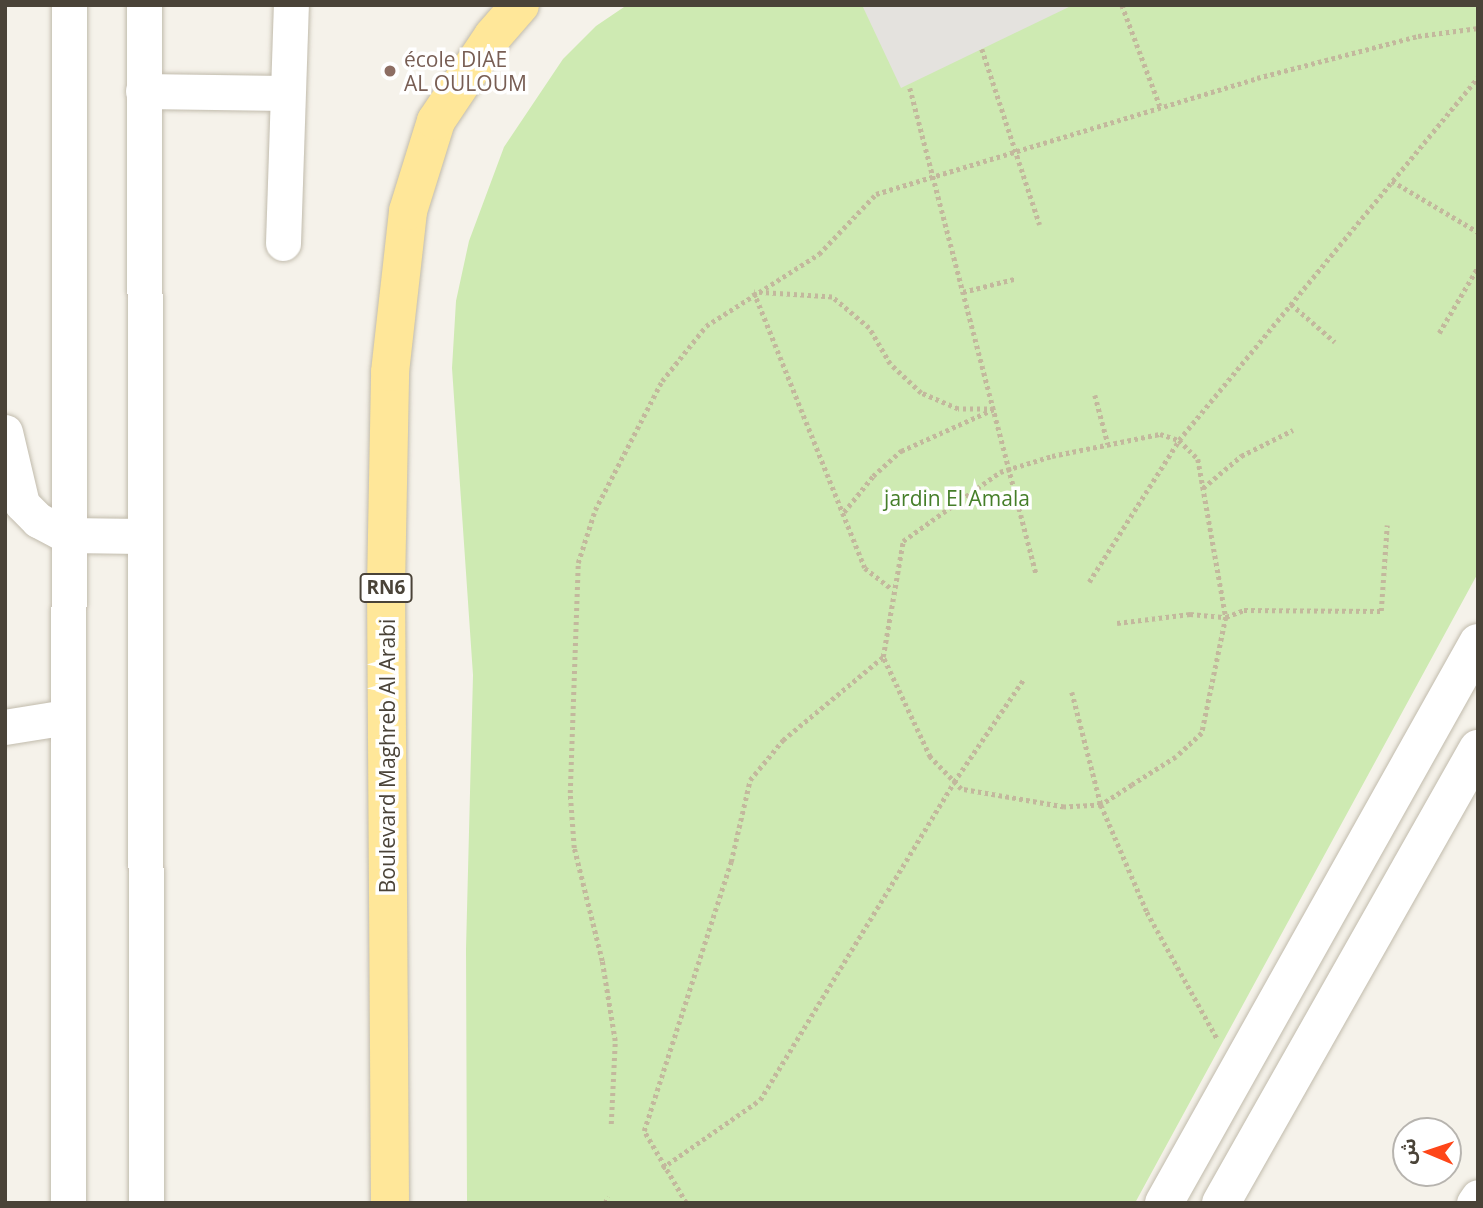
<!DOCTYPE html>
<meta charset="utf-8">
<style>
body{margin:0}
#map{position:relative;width:1483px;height:1208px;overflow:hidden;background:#f5f2ea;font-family:"Open Sans","Noto Sans Arabic",sans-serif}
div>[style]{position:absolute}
.green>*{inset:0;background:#ceeab2}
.parking>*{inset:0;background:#e4e2de}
.path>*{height:4.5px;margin-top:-2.25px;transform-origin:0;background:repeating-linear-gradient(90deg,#c3b89d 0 3.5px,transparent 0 7px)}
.roads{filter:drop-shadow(0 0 2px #c1bbac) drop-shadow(0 0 2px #c1bbac)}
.minor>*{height:35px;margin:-17.5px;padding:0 17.5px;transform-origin:17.5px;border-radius:17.5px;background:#fff}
.tertiary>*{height:38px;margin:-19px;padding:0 19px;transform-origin:19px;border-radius:19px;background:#fff}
.primary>*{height:38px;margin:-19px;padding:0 19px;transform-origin:19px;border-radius:19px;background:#ffe799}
.dots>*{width:19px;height:19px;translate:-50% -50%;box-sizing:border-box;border:4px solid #fff;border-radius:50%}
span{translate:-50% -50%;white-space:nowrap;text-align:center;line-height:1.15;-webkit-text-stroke:7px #fff;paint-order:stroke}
.shield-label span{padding:2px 5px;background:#fff;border:2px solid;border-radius:5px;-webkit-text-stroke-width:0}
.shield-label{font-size:19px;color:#4a4338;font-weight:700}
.education-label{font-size:21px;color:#785e54}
.left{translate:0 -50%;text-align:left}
.park-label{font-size:21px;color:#457e29}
.street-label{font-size:21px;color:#4a4338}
.frame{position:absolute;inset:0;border:7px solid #4a4338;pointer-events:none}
.north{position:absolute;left:1392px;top:1117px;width:70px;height:70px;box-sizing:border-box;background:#fff;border:2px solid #b7b4af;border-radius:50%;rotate:272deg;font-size:19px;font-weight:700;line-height:28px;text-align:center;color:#4a4338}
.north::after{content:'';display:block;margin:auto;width:24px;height:32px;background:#fe4619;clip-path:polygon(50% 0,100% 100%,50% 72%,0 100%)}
</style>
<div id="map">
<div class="green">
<div style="clip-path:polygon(627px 5px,1478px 5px,1478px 573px,1135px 1203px,467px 1203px,466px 949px,473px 675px,452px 368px,456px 301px,469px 241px,504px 147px,563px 59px,596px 26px)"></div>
</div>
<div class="parking">
<div style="clip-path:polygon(862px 5px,1073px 5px,901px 88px)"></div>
</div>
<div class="path">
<div style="left:1122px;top:5px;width:108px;rotate:69.4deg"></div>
<div style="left:982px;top:49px;width:185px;rotate:71.8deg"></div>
<div style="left:910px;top:88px;width:501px;rotate:75.44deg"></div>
<div style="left:1392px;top:181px;width:100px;rotate:30.7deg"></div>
<div style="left:963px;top:292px;width:53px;rotate:-14.3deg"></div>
<div style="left:1291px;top:304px;width:58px;rotate:40.8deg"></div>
<div style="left:1439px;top:333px;width:77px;rotate:-59.4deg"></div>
<div style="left:1095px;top:395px;width:51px;rotate:75.1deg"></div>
<div style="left:1203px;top:488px;width:50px;rotate:-40.1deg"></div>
<div style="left:1241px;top:456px;width:58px;rotate:-26.6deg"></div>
<div style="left:844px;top:512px;width:46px;rotate:-51.1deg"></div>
<div style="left:873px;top:476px;width:38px;rotate:-42deg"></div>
<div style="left:901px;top:451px;width:102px;rotate:-24.3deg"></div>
<div style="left:994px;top:409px;width:36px;rotate:180deg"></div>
<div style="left:958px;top:409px;width:40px;rotate:-156.6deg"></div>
<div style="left:921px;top:393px;width:42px;rotate:-136.9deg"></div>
<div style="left:890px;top:364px;width:42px;rotate:-120.3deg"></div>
<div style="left:869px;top:328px;width:48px;rotate:-140deg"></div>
<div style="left:832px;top:297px;width:78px;rotate:-176.3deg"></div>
<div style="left:754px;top:292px;width:297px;rotate:68.1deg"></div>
<div style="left:865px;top:568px;width:34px;rotate:38deg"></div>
<div style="left:1089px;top:582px;width:168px;rotate:-57.6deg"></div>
<div style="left:1179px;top:440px;width:470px;rotate:-50.5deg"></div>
<div style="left:1117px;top:623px;width:74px;rotate:-7deg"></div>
<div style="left:1190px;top:614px;width:36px;rotate:5deg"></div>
<div style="left:1226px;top:617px;width:19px;rotate:-21deg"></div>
<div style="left:1244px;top:610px;width:137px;rotate:0.4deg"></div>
<div style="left:1381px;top:611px;width:86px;rotate:-86deg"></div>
<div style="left:1072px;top:692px;width:117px;rotate:75.6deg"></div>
<div style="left:1101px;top:805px;width:116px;rotate:66.7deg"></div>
<div style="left:1147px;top:912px;width:146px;rotate:61deg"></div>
<div style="left:611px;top:1124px;width:83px;rotate:-87.2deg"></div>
<div style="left:615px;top:1041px;width:81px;rotate:-99.2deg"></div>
<div style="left:602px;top:961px;width:116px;rotate:-103.9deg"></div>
<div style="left:574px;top:848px;width:55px;rotate:-94.2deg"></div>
<div style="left:570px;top:793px;width:230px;rotate:-88deg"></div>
<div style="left:578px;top:563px;width:56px;rotate:-72.2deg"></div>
<div style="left:595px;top:510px;width:145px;rotate:-62.6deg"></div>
<div style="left:662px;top:381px;width:70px;rotate:-51.3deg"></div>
<div style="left:706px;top:326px;width:134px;rotate:-32.5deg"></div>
<div style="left:819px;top:254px;width:83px;rotate:-46.5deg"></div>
<div style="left:876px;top:194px;width:398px;rotate:-16.9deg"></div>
<div style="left:1257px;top:78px;width:166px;rotate:-14.6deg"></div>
<div style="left:1418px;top:36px;width:61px;rotate:-7.6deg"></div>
<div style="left:662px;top:1168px;width:119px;rotate:-34.8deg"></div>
<div style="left:760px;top:1100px;width:373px;rotate:-58.6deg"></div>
<div style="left:954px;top:782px;width:123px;rotate:-55.9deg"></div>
<div style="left:605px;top:1203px;width:7px;rotate:-63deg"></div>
<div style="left:686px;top:1203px;width:83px;rotate:-120.3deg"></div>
<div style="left:644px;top:1131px;width:283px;rotate:-72.1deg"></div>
<div style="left:731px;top:862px;width:84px;rotate:-77deg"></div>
<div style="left:750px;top:780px;width:52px;rotate:-50.5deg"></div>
<div style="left:783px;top:740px;width:130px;rotate:-39.7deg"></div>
<div style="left:883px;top:657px;width:118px;rotate:-80.2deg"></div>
<div style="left:903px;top:541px;width:119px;rotate:-35.4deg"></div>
<div style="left:1000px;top:472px;width:54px;rotate:-17.1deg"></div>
<div style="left:1052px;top:456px;width:110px;rotate:-11.5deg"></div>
<div style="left:1160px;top:434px;width:20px;rotate:18deg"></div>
<div style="left:1179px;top:440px;width:27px;rotate:45deg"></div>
<div style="left:1198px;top:459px;width:160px;rotate:80deg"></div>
<div style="left:1226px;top:617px;width:118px;rotate:101.7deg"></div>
<div style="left:1202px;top:733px;width:35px;rotate:137deg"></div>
<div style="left:1176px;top:757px;width:52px;rotate:147.5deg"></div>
<div style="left:1132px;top:785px;width:37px;rotate:147deg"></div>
<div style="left:1101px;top:805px;width:37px;rotate:177deg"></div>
<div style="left:1064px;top:807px;width:105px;rotate:-170.1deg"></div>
<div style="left:961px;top:789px;width:45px;rotate:-134.1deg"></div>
<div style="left:930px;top:757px;width:110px;rotate:-115.2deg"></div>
</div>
<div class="roads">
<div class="minor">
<div style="left:144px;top:5px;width:1198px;rotate:89.9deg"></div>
<div style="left:143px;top:91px;width:142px;rotate:0.8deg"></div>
<div style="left:283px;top:243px;width:238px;rotate:-88.1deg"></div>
<div style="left:5px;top:432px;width:74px;rotate:76.7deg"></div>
<div style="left:22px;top:504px;width:23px;rotate:45deg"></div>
<div style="left:38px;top:520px;width:32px;rotate:28deg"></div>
<div style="left:66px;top:535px;width:77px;rotate:0.7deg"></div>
<div style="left:5px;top:727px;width:63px;rotate:-9.2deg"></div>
<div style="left:68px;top:1203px;width:1198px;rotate:-89.95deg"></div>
<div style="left:1474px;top:1203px;width:7px;rotate:-56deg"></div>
</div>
<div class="tertiary">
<div style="left:1164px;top:1203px;width:642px;rotate:-60.72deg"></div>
<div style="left:1221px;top:1203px;width:522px;rotate:-60.49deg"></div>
</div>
<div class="primary">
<div style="left:390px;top:1203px;width:616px;rotate:-90.37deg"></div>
<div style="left:386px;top:587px;width:215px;rotate:-88.9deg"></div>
<div style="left:390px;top:372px;width:162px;rotate:-83.6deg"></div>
<div style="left:408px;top:211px;width:94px;rotate:-72.7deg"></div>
<div style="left:436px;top:121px;width:102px;rotate:-56.2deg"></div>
<div style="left:493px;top:36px;width:41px;rotate:-48.9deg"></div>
</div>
</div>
<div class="dots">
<div style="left:390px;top:71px;background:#8d6e63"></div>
</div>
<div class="shield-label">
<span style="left:386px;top:588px">RN6</span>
</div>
<div class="education-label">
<span class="left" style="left:404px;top:71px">école DIAE<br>AL OULOUM</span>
</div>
<div class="park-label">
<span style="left:957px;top:498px">jardin El Amala</span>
</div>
<div class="street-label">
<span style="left:387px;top:756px;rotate:-90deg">Boulevard Maghreb Al Arabi</span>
</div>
<div class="frame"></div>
<div class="north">ش</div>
</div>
